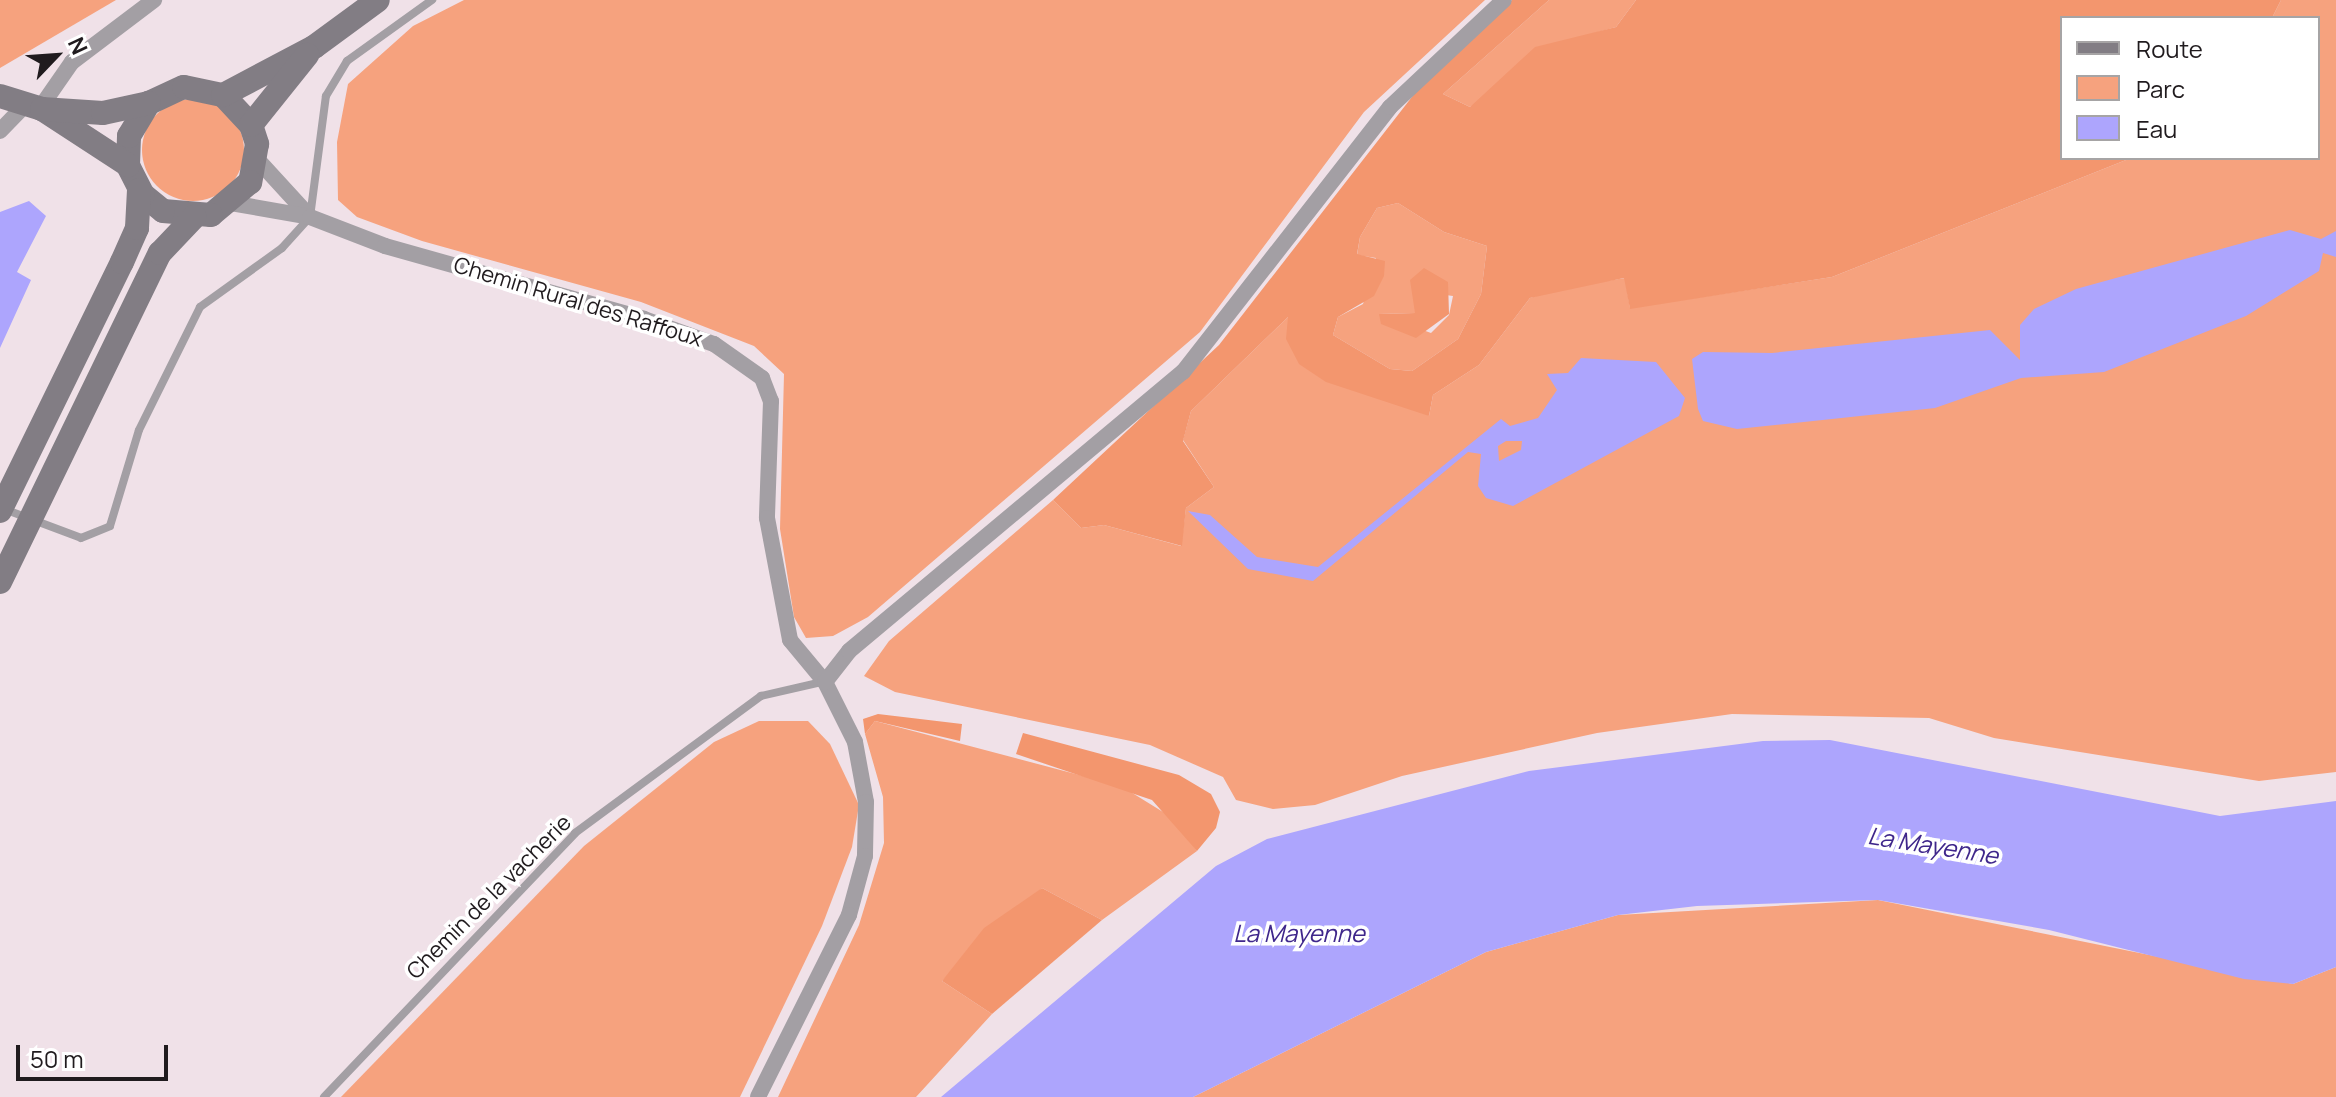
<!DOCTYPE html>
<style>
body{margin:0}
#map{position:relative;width:2336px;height:1097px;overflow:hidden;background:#f0e1e8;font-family:Manrope,sans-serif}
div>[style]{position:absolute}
.green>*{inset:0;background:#f6a27e}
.round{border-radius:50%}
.forest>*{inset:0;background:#f3966e}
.water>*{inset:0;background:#ada5fd}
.lane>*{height:8px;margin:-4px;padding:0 4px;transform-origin:4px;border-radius:4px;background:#a39fa4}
.street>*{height:16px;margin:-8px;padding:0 8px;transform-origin:8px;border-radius:8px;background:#a39fa4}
.secondary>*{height:24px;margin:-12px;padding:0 12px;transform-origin:12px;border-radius:12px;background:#827d84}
span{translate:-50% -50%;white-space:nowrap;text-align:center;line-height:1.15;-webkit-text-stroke:7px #fff;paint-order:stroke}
.street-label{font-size:22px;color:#201b1e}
.water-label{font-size:24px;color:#3f278b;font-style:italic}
.legend{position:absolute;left:2060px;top:16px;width:260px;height:144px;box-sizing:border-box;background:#fff;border:2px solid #a6a4a5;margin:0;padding:10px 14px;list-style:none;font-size:24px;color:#201b1e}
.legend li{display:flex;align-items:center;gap:16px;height:40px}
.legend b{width:40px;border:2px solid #a6a4a5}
.north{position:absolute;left:16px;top:16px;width:80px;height:80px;-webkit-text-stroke:6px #fff;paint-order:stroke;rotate:65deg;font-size:22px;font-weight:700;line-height:32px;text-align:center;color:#201b1e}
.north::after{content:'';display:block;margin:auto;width:28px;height:36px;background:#201b1e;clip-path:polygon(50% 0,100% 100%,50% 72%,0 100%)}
.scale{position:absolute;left:16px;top:1045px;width:152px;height:36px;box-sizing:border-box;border:4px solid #201b1e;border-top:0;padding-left:10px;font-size:24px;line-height:28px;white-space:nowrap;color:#201b1e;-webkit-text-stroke:6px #fff;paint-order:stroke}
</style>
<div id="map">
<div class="green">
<div style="clip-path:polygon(0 0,116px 0,0 68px)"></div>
<div style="clip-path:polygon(464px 0,1485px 0,1364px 112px,1200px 332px,868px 617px,833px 636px,806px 638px,794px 617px,780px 529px,784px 374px,754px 346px,641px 302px,422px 241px,357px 217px,338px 200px,337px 142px,348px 84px,413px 26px)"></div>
<div style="clip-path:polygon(1549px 0,1636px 0,1616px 27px,1584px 36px,1470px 107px,1443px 94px)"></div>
<div style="clip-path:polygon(2281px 0,2336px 0,2336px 772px,2259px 781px,1994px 738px,1929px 718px,1732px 714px,1597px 733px,1402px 776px,1315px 805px,1273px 809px,1236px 800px,1223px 777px,1150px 745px,895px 692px,864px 676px,889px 641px,1053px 500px,1081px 528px,1104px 525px,1181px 546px,1186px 508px,1214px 487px,1183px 440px,1191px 411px,1289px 316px,1429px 416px,1433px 395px,1479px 365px,1530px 298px,1557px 289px,1625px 278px,1630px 308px,1832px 277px,2131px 158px,2318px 158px,2318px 18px,2272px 18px)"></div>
<div class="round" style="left:142px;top:99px;width:102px;height:102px"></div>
<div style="clip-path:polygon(evenodd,1398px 203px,1444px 232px,1487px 246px,1481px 294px,1458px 339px,1412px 371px,1390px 369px,1333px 335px,1338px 317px,1363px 304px,1376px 258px,1357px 255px,1360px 237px,1377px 208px,1398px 203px,1416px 291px,1453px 296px,1449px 315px,1431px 333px,1379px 314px,1416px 313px,1416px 291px)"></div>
<div style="clip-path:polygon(759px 721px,808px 721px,830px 744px,859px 805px,852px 847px,822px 926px,740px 1097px,341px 1097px,584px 846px,714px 742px)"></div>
<div style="clip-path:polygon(875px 721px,1121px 786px,1176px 820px,1197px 851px,1102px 920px,1042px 888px,942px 981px,992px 1014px,916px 1097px,778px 1097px,859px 925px,884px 843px,883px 797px,865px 734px)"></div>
<div style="clip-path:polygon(1878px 900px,2293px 984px,2336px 967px,2336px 1097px,1193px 1097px,1486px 952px,1618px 915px)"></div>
</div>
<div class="forest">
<div style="clip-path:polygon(evenodd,1512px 0,1549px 0,1443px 94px,1470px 107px,1535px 47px,1616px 27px,1636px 0,2281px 0,2272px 18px,2062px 18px,2062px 158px,2131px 158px,1832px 277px,1630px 309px,1624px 278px,1530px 298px,1479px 365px,1433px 395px,1429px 416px,1326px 382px,1299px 364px,1286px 339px,1288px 317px,1191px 411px,1183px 441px,1214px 487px,1186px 508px,1182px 546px,1104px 525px,1081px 528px,1053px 500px,1219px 345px,1422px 84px,1512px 0,1398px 203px,1444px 232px,1487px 246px,1481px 294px,1458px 339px,1412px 371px,1390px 369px,1333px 335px,1338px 317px,1374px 296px,1384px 276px,1385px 261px,1357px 254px,1360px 237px,1377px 208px,1398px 203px)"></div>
<div style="clip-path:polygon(1424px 268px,1448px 282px,1449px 314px,1416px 338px,1381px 324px,1379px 314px,1415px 313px,1410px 280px)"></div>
<div style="clip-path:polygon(878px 714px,962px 724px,960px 741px,875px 721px,865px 734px,863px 719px)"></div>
<div style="clip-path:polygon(1023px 733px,1179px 775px,1211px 794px,1220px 812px,1216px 828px,1197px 851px,1152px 800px,1016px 754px)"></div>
<div style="clip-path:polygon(1042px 888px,1102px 920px,992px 1014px,942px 981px,984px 928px)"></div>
</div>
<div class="water">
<div style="clip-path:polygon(29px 201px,46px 216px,17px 272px,31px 280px,0 348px,0 212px)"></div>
<div style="clip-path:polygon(2290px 230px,2321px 239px,2336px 231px,2336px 257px,2323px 253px,2319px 271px,2246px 316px,2104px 372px,2021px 378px,1935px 408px,1737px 429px,1703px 421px,1698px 409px,1692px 359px,1703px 352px,1772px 353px,1990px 330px,2020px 360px,2020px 325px,2034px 309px,2076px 289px)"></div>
<div style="clip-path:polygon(evenodd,1581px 358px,1656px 362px,1685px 398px,1679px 416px,1513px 506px,1486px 498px,1478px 486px,1481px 454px,1468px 452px,1313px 581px,1248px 569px,1188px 511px,1210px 515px,1257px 557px,1318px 567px,1501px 419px,1510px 426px,1538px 418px,1557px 390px,1547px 374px,1568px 373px,1581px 358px,1506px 441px,1522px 441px,1521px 450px,1499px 461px,1498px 446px,1506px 441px)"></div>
<div style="clip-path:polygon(1830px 740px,2220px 816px,2336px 801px,2336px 967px,2293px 984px,2244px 979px,2049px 930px,1878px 900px,1697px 906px,1618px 915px,1486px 952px,1193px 1097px,941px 1097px,1216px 866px,1267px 839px,1529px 771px,1763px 741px)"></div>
</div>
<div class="lane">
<div style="left:4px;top:509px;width:82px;rotate:20.6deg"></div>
<div style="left:81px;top:538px;width:31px;rotate:-22deg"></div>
<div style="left:110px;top:526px;width:100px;rotate:-73.2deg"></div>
<div style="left:139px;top:430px;width:137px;rotate:-63.6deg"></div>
<div style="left:200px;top:307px;width:101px;rotate:-35.7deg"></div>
<div style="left:282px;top:248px;width:42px;rotate:-47.9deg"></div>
<div style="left:310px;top:217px;width:122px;rotate:-82.5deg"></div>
<div style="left:326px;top:96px;width:41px;rotate:-59deg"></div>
<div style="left:347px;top:61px;width:105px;rotate:-35.7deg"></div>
<div style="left:324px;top:1097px;width:364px;rotate:-46.4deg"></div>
<div style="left:575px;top:833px;width:231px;rotate:-36.4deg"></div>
<div style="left:761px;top:696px;width:63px;rotate:-12.9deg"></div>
</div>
<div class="street">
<div style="left:40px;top:108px;width:56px;rotate:-55.2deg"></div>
<div style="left:72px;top:62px;width:103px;rotate:-37.1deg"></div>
<div style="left:0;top:131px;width:37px;rotate:-46deg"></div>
<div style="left:256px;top:158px;width:80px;rotate:47.5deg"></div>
<div style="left:231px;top:203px;width:80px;rotate:10deg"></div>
<div style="left:310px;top:217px;width:80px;rotate:21.1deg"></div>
<div style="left:385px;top:246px;width:269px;rotate:15.7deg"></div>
<div style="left:644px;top:319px;width:74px;rotate:19.7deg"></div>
<div style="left:714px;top:344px;width:59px;rotate:35.3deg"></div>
<div style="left:762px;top:378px;width:25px;rotate:69deg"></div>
<div style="left:771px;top:401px;width:117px;rotate:92deg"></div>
<div style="left:767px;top:518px;width:124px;rotate:79.3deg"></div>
<div style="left:790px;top:640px;width:55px;rotate:50.2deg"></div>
<div style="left:825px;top:682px;width:67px;rotate:63.4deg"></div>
<div style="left:855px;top:742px;width:61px;rotate:79.6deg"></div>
<div style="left:866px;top:802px;width:54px;rotate:91.1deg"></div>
<div style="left:865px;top:856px;width:61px;rotate:105.2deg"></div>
<div style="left:849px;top:915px;width:203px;rotate:116.6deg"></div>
<div style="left:825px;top:682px;width:39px;rotate:-52deg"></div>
<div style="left:849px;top:651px;width:435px;rotate:-39.9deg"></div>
<div style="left:1183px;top:372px;width:336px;rotate:-52deg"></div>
<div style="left:1390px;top:107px;width:156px;rotate:-43.2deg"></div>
</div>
<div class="secondary">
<div style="left:223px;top:95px;width:41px;rotate:47deg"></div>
<div style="left:251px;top:125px;width:20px;rotate:72deg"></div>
<div style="left:257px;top:144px;width:39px;rotate:100deg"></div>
<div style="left:250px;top:182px;width:51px;rotate:139.8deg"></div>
<div style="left:211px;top:215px;width:48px;rotate:-175.2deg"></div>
<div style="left:163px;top:211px;width:26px;rotate:-141deg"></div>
<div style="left:143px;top:195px;width:34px;rotate:-117deg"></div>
<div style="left:128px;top:165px;width:29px;rotate:-88deg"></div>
<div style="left:129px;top:136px;width:39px;rotate:-59deg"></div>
<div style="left:149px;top:103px;width:38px;rotate:-25deg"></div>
<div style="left:184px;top:87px;width:40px;rotate:12deg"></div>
<div style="left:223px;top:95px;width:103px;rotate:-27.8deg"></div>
<div style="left:314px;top:47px;width:79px;rotate:-36.3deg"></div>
<div style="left:0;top:96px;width:44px;rotate:17.2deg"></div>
<div style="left:42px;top:109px;width:103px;rotate:33.1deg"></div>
<div style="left:42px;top:109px;width:61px;rotate:3.8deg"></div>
<div style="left:103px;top:113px;width:47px;rotate:-12.3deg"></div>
<div style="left:251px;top:125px;width:90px;rotate:-51.3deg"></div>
<div style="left:0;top:511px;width:277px;rotate:-63.9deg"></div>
<div style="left:122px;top:262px;width:37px;rotate:-66deg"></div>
<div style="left:137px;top:228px;width:38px;rotate:-87deg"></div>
<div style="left:0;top:582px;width:366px;rotate:-64.1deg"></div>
<div style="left:160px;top:253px;width:50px;rotate:-46.6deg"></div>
</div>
<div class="street-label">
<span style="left:578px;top:302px;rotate:17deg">Chemin Rural des Raffoux</span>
<span style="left:489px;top:897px;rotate:-45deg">Chemin de la vacherie</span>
</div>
<div class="water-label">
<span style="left:1933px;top:845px;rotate:9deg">La Mayenne</span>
<span style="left:1299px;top:933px">La Mayenne</span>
</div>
<ul class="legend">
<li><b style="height:10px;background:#827d84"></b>Route</li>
<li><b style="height:22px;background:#f6a27e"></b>Parc</li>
<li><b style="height:22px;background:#ada5fd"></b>Eau</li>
</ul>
<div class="north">N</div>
<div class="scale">50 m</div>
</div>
